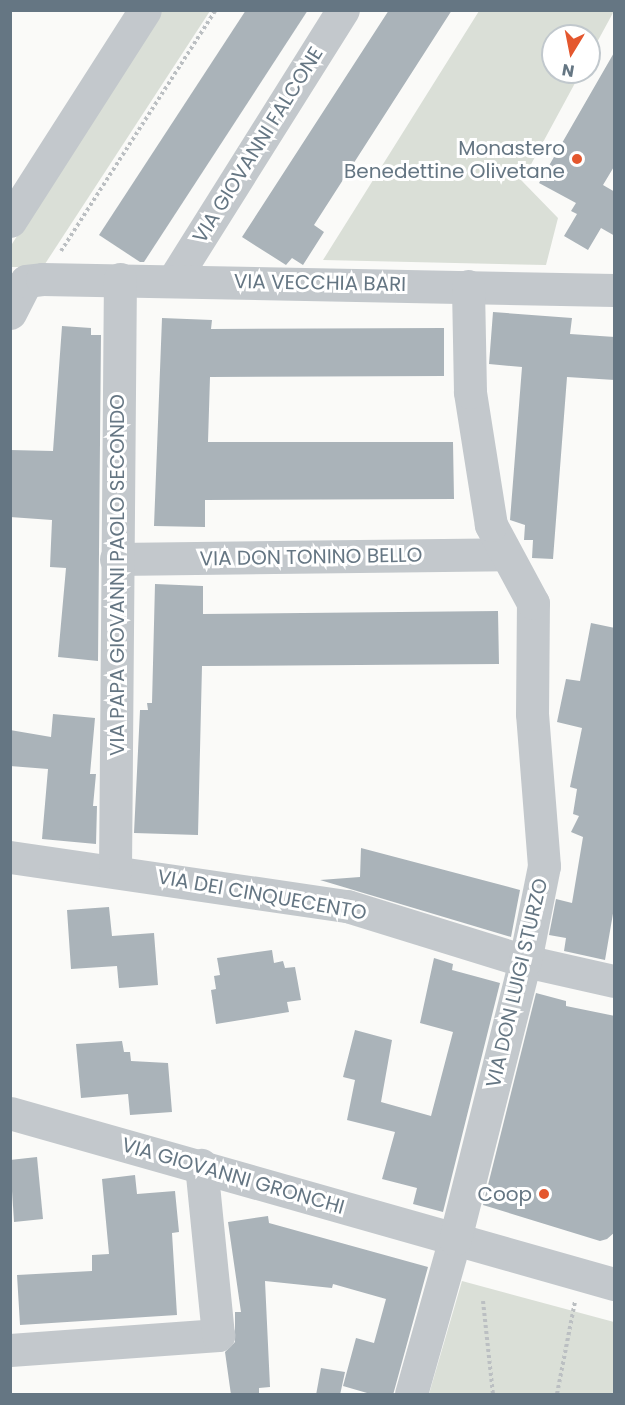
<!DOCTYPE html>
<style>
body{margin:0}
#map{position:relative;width:625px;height:1405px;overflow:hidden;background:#fafaf8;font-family:Poppins,sans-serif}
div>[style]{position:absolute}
.green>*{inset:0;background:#dadfd7}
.building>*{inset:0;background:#aab3b9}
.path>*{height:4px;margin-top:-2px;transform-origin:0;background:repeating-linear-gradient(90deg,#bbbfc2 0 3px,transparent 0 6px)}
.minor>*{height:33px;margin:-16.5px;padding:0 16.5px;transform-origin:16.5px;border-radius:16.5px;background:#c3c8cc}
.dots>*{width:16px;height:16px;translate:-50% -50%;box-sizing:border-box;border:3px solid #fff;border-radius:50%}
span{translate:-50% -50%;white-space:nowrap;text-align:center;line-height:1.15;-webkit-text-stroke:6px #fff;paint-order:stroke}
.street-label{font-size:20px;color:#657683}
.poi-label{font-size:20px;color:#657683}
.right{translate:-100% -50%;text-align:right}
.frame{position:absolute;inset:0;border:12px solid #657683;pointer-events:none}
.north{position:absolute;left:541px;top:24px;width:60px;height:60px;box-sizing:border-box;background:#fff;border:2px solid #c1c8cd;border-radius:50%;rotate:190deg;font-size:16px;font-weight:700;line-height:24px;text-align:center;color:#657683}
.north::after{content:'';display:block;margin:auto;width:21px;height:27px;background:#e4572e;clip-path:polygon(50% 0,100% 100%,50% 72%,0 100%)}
</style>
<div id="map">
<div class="green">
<div style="clip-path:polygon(161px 11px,210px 11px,43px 267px,11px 267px,10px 247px)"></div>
<div style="clip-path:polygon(479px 11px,614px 11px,589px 57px,589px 36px,553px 36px,553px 72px,581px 72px,522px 181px,558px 218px,546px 265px,323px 260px)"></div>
<div style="clip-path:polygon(462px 1281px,614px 1322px,614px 1394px,429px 1394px)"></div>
</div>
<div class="building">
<div style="clip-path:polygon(246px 10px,308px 10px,144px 262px,140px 262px,99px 235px)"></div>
<div style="clip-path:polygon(389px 10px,452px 10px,314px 225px,324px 232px,303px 265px,292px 258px,286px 265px,242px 237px)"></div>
<div style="clip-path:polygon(615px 51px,615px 165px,603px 185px,615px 192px,615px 236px,601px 228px,588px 250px,564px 236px,577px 214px,571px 211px,576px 203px,539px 183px)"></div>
<div style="clip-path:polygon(493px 312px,572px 318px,570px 334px,615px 337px,615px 380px,567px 377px,553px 559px,532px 558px,533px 540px,524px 540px,525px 525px,510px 520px,522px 367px,489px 364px)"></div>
<div style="clip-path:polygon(162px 318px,212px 320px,211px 329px,444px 328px,444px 376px,210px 377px,208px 442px,453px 442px,454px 499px,205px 500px,205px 527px,154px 526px)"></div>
<div style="clip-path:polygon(62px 326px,91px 328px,91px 335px,101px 335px,98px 661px,58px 657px,66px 568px,50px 567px,52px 520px,10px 517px,10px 450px,53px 451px)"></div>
<div style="clip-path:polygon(155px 584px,203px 586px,203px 614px,498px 611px,499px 664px,202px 666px,198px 835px,134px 833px,140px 710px,148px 710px,147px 703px,152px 703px)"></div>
<div style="clip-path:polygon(591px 623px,615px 628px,615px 902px,605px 960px,564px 951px,566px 938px,549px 935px,556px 899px,572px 903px,583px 837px,571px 832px,579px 816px,573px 814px,577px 789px,570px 787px,582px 728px,557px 722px,566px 679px,580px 681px)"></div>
<div style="clip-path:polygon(53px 714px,95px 718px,90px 774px,96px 774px,93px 806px,97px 806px,96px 844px,42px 839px,48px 769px,10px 766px,10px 730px,51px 737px)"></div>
<div style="clip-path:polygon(361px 848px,520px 890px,511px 937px,320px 880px,360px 877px)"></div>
<div style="clip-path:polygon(109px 907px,112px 936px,154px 933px,158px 985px,119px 988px,117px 966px,71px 969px,67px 910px)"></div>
<div style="clip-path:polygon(272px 950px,274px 963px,283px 961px,285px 968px,295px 967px,301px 1000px,287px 1002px,289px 1012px,216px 1024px,211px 990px,216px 989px,214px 976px,220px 975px,217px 958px)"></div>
<div style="clip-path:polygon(434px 958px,453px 964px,452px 970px,500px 983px,443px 1212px,413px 1204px,417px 1188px,382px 1179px,395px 1132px,347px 1120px,355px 1080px,343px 1077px,355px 1030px,392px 1040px,381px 1102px,431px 1116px,453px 1032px,420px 1023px)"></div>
<div style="clip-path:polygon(536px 993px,566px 1001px,566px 1006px,615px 1016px,615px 1232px,607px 1239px,600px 1241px,483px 1205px)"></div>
<div style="clip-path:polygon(122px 1041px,124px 1052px,130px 1052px,131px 1061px,168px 1063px,172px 1112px,130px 1115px,128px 1094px,81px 1098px,76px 1044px)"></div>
<div style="clip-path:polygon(37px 1157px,43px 1219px,14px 1222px,10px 1160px)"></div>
<div style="clip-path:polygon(135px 1175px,137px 1194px,175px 1191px,179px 1232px,172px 1233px,177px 1315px,20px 1325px,17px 1275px,92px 1271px,92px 1255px,109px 1254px,102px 1179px)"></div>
<div style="clip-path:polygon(268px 1216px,269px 1223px,428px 1267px,393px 1395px,374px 1395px,343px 1386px,356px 1338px,374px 1343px,386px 1299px,333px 1284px,332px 1288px,265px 1281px,270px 1387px,259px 1388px,259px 1395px,231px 1395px,225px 1352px,235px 1342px,235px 1312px,241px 1312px,228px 1222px)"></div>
<div style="clip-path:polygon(321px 1368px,345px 1372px,340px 1395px,316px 1395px)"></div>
</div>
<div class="path">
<div style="left:61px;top:251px;width:287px;rotate:-57.3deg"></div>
<div style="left:483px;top:1301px;width:94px;rotate:83.9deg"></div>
<div style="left:557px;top:1394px;width:95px;rotate:-79deg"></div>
</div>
<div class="minor">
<div style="left:10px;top:221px;width:250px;rotate:-57.4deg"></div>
<div style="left:174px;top:279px;width:318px;rotate:-57.9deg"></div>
<div style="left:10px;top:313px;width:36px;rotate:-63deg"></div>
<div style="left:26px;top:281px;width:16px;rotate:-7deg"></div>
<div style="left:42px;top:279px;width:572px;rotate:1.1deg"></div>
<div style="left:116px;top:559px;width:390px;rotate:-0.7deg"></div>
<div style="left:10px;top:857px;width:341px;rotate:8.3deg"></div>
<div style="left:347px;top:906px;width:186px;rotate:17.2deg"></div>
<div style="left:525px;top:961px;width:91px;rotate:12.7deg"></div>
<div style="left:115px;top:870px;width:591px;rotate:-89.52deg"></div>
<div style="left:10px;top:1113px;width:628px;rotate:15.81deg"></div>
<div style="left:10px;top:1350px;width:209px;rotate:-4.1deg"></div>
<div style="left:218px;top:1335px;width:171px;rotate:-95.7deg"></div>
<div style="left:411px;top:1394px;width:161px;rotate:-74.2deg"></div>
<div style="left:455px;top:1239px;width:287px;rotate:-75.9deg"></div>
<div style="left:525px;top:961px;width:97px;rotate:-78.7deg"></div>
<div style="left:544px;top:866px;width:152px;rotate:-94.5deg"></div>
<div style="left:532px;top:714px;width:111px;rotate:-89.5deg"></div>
<div style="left:533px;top:603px;width:89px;rotate:-118.3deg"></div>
<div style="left:491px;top:525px;width:135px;rotate:-99deg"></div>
<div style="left:470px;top:392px;width:106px;rotate:-91.1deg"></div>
</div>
<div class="dots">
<div style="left:577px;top:159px;background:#e4572e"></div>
<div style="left:544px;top:1194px;background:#e4572e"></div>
</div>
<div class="street-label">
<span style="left:258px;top:145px;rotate:-58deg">VIA GIOVANNI FALCONE</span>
<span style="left:320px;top:283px;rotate:1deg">VIA VECCHIA BARI</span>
<span style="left:311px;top:557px;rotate:-1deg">VIA DON TONINO BELLO</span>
<span style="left:117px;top:575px;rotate:-90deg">VIA PAPA GIOVANNI PAOLO SECONDO</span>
<span style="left:262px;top:895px;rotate:10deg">VIA DEI CINQUECENTO</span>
<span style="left:517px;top:983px;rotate:-77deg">VIA DON LUIGI STURZO</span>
<span style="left:233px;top:1176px;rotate:16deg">VIA GIOVANNI GRONCHI</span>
</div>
<div class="poi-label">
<span class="right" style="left:565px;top:160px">Monastero<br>Benedettine Olivetane</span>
<span class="right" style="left:532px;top:1194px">Coop</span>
</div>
<div class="frame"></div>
<div class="north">N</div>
</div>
